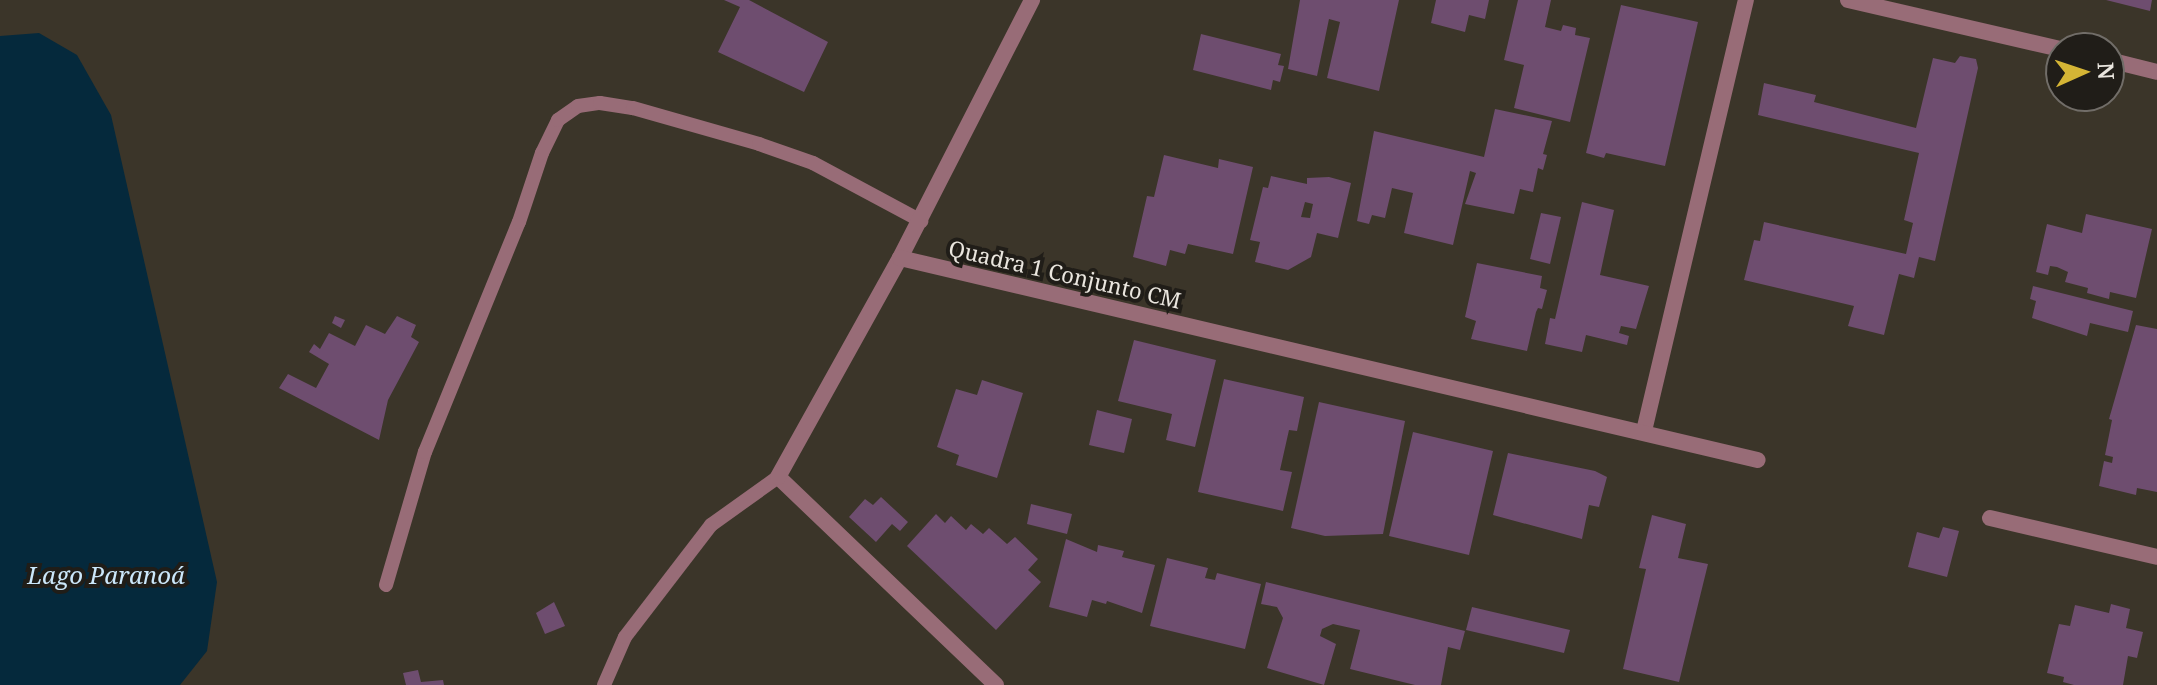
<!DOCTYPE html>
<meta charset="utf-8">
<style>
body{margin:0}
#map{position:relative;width:2157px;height:685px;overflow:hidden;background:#3b3529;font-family:"Noto Serif",serif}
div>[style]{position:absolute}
.water>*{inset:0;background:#05293c}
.building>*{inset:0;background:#6e4d6f}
.service>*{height:14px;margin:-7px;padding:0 7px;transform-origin:7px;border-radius:7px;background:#986c77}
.minor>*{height:16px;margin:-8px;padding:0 8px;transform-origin:8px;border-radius:8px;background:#986c77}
span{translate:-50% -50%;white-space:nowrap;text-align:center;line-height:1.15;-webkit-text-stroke:8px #201d18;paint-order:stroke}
.street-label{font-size:22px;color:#eae6df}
.water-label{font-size:24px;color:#cbe7fa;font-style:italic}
.north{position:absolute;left:2045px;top:32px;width:80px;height:80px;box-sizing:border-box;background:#201d18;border:2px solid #716d68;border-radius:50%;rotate:87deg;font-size:22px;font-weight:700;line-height:32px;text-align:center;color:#eae6df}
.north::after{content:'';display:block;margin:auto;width:28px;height:36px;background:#d5b535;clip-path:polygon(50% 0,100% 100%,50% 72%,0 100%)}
</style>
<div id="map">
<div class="water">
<div style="clip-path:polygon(39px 33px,77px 55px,111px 115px,217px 582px,207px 651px,180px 685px,0 685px,0 36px)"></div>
</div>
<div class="building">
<div style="clip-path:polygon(724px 0,749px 0,828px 42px,804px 92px,718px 52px,740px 7px)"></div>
<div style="clip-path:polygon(1300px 0,1399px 0,1379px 91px,1327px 78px,1340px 22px,1329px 19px,1317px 76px,1288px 69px)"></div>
<div style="clip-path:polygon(1436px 0,1489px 0,1485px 19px,1469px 15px,1465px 32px,1431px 23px)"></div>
<div style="clip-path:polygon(1518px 0,1551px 0,1545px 27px,1561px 31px,1563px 25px,1576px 28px,1575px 35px,1590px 38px,1570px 122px,1514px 108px,1524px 65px,1504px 60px)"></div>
<div style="clip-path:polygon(2106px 0,2152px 0,2150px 11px)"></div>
<div style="clip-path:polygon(1621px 5px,1698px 22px,1665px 166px,1606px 153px,1604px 158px,1586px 153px)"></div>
<div style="clip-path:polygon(1201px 34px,1281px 54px,1278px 65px,1284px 66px,1280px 82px,1273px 80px,1271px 90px,1193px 70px)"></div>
<div style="clip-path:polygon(1960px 56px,1976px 59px,1978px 68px,1935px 261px,1919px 257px,1914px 278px,1899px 274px,1884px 335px,1848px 326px,1854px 306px,1744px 280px,1754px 240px,1760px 241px,1764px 222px,1906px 254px,1913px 223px,1904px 220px,1919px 153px,1758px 115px,1764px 83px,1816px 95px,1814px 102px,1916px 128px,1933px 58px,1955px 63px)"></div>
<div style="clip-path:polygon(1495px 109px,1552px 121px,1543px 154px,1547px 155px,1543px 170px,1538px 168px,1533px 192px,1520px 189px,1514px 214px,1465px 204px,1476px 173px,1470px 171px,1453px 245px,1404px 233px,1413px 193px,1392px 188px,1385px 218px,1372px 215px,1369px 224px,1357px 221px,1374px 131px,1484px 157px)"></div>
<div style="clip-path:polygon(1164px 155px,1218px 168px,1219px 159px,1253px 167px,1233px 254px,1188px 244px,1185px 254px,1170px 250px,1166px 266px,1133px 257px,1147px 196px,1154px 197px)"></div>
<div style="clip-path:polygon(evenodd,1271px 176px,1307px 184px,1307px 178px,1329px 177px,1351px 183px,1338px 238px,1317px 233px,1311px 257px,1288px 270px,1255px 262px,1260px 242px,1250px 240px,1263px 187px,1268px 188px,1271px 176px,1305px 202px,1313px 204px,1310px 218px,1301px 217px,1305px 202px)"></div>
<div style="clip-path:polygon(1582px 202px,1614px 210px,1600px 275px,1649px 286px,1636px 329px,1621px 326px,1619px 333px,1629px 336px,1627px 345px,1586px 335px,1582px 352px,1545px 344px,1550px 318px,1555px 319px)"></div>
<div style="clip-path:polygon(1541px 213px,1561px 217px,1550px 264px,1530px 259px)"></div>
<div style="clip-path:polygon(2086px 214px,2152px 229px,2136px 298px,2110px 292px,2109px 299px,2087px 293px,2088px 288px,2065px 282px,2068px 272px,2057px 267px,2050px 266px,2048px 275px,2036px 272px,2047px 224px,2082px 233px)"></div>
<div style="clip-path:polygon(1477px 263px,1542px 276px,1540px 288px,1547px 290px,1542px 309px,1538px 308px,1536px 312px,1527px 351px,1471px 339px,1476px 321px,1465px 317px)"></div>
<div style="clip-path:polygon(2033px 286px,2133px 311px,2128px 332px,2090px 323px,2087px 336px,2032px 318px,2036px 301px,2030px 299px)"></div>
<div style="clip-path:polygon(335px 316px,345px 320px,341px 328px,332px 323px)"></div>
<div style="clip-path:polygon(397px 316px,416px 325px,411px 337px,419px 342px,388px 400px,379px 440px,279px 388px,288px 374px,316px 388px,329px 364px,309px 352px,314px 344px,320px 349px,329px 333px,355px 346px,366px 325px,385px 334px)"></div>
<div style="clip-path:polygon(2136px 325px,2157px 329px,2157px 492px,2137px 488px,2136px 495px,2099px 486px,2104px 461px,2112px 463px,2113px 457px,2105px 455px,2112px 420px,2109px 419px)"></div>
<div style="clip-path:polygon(1134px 340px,1216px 360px,1195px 447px,1166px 440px,1172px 414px,1118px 401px)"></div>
<div style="clip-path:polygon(1224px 379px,1304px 397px,1297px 431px,1289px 430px,1280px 470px,1292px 472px,1283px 511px,1198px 492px)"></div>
<div style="clip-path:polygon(982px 380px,1023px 393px,997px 478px,956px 465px,959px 455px,937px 447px,956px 389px,977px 395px)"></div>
<div style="clip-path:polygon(1319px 402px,1405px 421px,1383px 534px,1325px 536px,1291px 528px)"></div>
<div style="clip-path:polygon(1097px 410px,1132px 419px,1124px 453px,1089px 445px)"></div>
<div style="clip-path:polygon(1413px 432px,1493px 451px,1469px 555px,1389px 536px)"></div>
<div style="clip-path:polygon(1508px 453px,1595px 471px,1607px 477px,1599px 507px,1589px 505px,1582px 539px,1493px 515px)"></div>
<div style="clip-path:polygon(881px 497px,908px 522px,900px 531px,892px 524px,876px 542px,849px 517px,865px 499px,873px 505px)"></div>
<div style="clip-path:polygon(1031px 504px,1072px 514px,1067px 534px,1027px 524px)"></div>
<div style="clip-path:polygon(936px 514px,945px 523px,951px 516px,966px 530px,971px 524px,983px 534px,989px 528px,1007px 544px,1015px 537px,1038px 559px,1028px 570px,1041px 582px,996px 630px,907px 546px)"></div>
<div style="clip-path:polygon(1652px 515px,1686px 524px,1678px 558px,1708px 564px,1679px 682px,1623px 669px,1646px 569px,1639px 568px)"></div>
<div style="clip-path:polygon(1943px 527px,1959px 531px,1947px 577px,1908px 567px,1917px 532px,1939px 538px)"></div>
<div style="clip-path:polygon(1066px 539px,1097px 552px,1098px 545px,1124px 551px,1122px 557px,1155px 565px,1142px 613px,1107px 601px,1106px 604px,1092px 600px,1087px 617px,1049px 607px)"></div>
<div style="clip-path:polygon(1167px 558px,1208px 568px,1205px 578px,1215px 580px,1217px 573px,1261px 584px,1245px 649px,1150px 626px)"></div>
<div style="clip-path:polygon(1266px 582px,1465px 631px,1460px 650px,1448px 647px,1441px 685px,1415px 685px,1350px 669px,1360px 630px,1333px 624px,1322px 629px,1320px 636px,1336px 644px,1324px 685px,1267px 668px,1283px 618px,1277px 607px,1261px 604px)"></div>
<div style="clip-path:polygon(554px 602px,565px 626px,545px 634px,536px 613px)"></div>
<div style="clip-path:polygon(2111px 604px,2130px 609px,2126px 628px,2143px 632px,2137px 658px,2128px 656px,2123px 685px,2074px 685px,2063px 682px,2064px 677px,2047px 673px,2059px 624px,2070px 626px,2075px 605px,2109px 613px)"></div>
<div style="clip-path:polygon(1472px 607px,1570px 630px,1564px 653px,1466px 630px)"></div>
<div style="clip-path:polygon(418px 670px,421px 682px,443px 680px,444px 685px,406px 685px,403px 673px)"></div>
</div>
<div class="service">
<div style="left:386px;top:585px;width:139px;rotate:-73.7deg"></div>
<div style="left:425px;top:452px;width:248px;rotate:-67.8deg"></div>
<div style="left:519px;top:222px;width:73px;rotate:-71.6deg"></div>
<div style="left:542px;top:153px;width:37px;rotate:-64deg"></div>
<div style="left:558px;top:120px;width:24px;rotate:-35deg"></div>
<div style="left:578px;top:106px;width:22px;rotate:-8deg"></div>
<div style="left:600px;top:103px;width:33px;rotate:9deg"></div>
<div style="left:633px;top:108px;width:131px;rotate:15.9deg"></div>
<div style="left:759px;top:144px;width:57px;rotate:19.4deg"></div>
<div style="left:813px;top:163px;width:123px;rotate:28.2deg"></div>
<div style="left:604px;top:685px;width:52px;rotate:-66.4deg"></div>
<div style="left:625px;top:637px;width:141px;rotate:-52.5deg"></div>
<div style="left:711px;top:525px;width:82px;rotate:-35.6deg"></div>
</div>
<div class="minor">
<div style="left:1848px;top:0;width:219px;rotate:13deg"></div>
<div style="left:2109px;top:60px;width:49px;rotate:14deg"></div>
<div style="left:900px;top:258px;width:290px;rotate:-62.9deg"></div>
<div style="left:1644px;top:431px;width:443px;rotate:-76.7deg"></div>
<div style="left:1990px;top:518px;width:171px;rotate:13.1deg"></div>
<div style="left:996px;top:685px;width:301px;rotate:-136.3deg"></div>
<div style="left:778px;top:477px;width:251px;rotate:-60.9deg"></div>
<div style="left:900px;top:258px;width:881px;rotate:13.25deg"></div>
</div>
<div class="street-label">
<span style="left:1065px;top:274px;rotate:13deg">Quadra 1 Conjunto CM</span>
</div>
<div class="water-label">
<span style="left:106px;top:575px">Lago Paranoá</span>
</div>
<div class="north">N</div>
</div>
